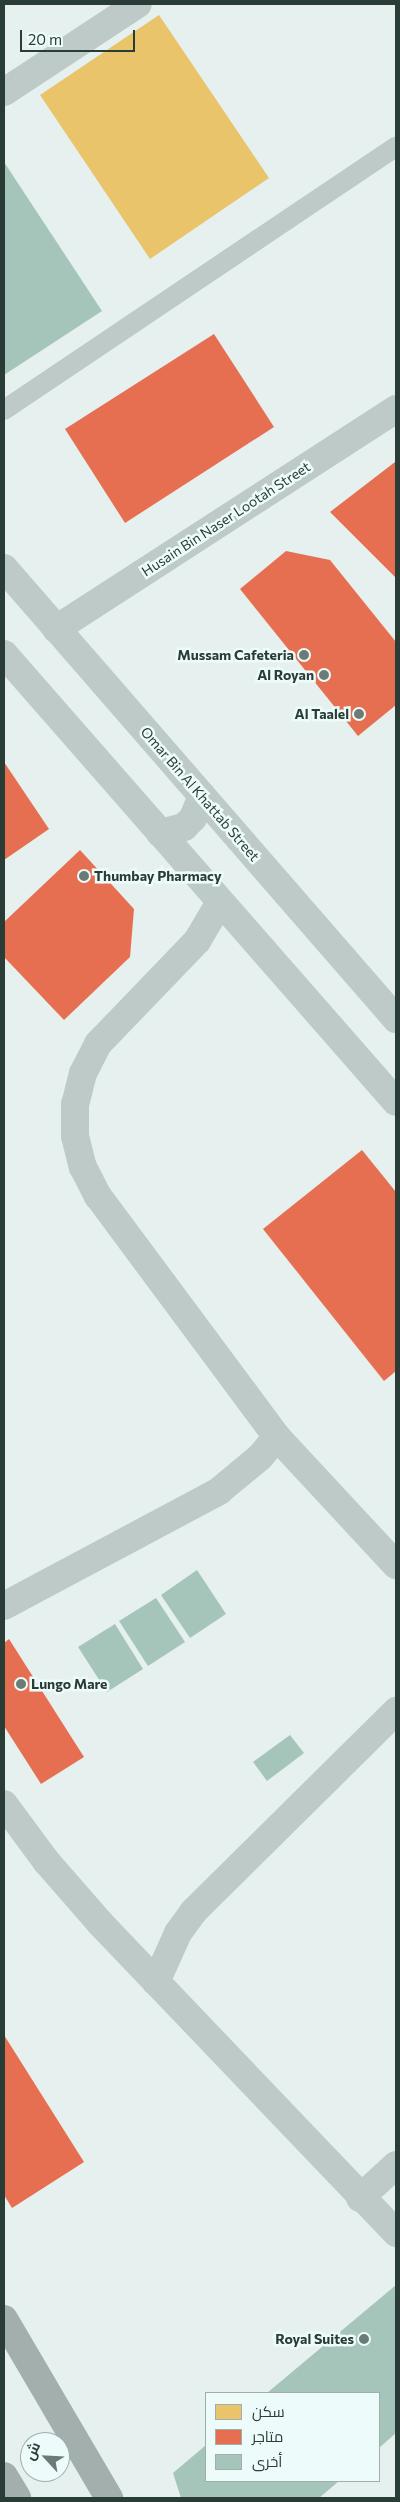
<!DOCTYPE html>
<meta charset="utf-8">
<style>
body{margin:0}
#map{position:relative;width:400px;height:2502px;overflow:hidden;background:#e5f0ef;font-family:Commissioner,Cairo,sans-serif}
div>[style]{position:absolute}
.homes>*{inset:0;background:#e9c46a}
.shops>*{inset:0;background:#e76f51}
.building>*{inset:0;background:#a5c5bb}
.service>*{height:20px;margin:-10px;padding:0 10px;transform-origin:10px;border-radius:10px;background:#bdcac8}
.minor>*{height:28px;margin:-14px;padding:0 14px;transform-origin:14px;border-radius:14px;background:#bdcac8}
.tertiary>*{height:28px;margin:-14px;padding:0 14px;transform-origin:14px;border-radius:14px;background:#bdcac8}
.primary>*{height:28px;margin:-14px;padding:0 14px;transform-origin:14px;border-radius:14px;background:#a2afac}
.dots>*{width:14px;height:14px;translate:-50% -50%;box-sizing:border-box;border:2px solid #edfcfb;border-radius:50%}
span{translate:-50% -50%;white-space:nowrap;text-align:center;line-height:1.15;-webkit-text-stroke:5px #edfcfb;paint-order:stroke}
.street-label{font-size:14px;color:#2a3c36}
.poi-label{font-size:14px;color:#2a3c36;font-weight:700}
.right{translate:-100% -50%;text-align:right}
.left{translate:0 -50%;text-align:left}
.frame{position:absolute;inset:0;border:5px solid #2a3c36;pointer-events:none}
.legend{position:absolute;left:205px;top:2392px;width:175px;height:90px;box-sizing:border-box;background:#edfcfb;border:1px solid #9fafac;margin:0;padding:6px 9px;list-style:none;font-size:15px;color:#2a3c36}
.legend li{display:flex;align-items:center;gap:10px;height:25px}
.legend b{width:25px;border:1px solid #9fafac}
.north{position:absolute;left:20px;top:2432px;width:50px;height:50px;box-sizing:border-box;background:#edfcfb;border:1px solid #9fafac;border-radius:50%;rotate:295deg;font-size:14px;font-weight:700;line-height:20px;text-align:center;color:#2a3c36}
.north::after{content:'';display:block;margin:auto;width:18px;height:22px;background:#6b7b77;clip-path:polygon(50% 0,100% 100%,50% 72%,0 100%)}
.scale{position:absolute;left:20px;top:30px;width:115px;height:22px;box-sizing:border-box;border:2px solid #2a3c36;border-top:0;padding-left:6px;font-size:15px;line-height:18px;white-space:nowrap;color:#2a3c36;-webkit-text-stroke:4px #edfcfb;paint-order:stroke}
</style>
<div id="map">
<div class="homes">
<div style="clip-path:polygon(159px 15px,269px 178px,150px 259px,40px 95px)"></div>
</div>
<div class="shops">
<div style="clip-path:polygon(214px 334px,274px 427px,125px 523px,65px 429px)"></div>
<div style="clip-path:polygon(395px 462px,396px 464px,396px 578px,330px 512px)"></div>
<div style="clip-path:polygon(286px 551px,330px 560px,396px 642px,396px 705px,358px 736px,240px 589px)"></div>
<div style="clip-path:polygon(4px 762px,49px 829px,4px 860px)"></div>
<div style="clip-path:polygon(80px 850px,134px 909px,130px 957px,64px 1020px,4px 957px,4px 922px)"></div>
<div style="clip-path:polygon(362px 1150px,396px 1192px,396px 1371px,384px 1381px,263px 1229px)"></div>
<div style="clip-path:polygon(9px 1639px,84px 1757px,41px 1784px,4px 1726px,4px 1643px)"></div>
<div style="clip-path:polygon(4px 2035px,84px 2162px,12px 2208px,4px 2195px)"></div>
</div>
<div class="building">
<div style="clip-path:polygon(4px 162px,102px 311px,4px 375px)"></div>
<div style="clip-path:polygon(197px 1570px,226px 1614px,190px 1638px,161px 1595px)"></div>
<div style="clip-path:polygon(156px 1598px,185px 1642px,148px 1666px,119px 1621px)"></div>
<div style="clip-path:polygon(115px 1624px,143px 1669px,107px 1692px,78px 1647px)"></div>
<div style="clip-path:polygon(290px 1735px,304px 1753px,267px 1781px,253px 1762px)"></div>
<div style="clip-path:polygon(396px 2285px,396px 2433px,379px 2448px,379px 2393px,267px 2393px)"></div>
<div style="clip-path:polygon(206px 2445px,206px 2481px,339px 2481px,319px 2498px,181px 2498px,173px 2473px)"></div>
</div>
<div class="service">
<div style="left:4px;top:410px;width:472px;rotate:-33.9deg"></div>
</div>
<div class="minor">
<div style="left:4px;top:92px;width:160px;rotate:-33.3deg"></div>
<div style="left:56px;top:629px;width:405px;rotate:-32.9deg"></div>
<div style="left:220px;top:902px;width:45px;rotate:120.5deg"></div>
<div style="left:197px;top:941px;width:143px;rotate:133.9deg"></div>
<div style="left:98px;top:1044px;width:33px;rotate:117deg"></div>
<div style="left:83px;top:1073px;width:32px;rotate:104deg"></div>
<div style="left:75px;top:1104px;width:32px;rotate:90deg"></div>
<div style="left:75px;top:1136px;width:32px;rotate:76deg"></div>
<div style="left:83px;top:1167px;width:33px;rotate:63deg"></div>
<div style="left:98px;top:1196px;width:300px;rotate:53.4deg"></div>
<div style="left:277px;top:1437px;width:175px;rotate:47.1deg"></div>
<div style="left:4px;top:1606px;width:244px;rotate:-28.1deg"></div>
<div style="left:219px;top:1491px;width:53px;rotate:-39.7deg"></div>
<div style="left:260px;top:1457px;width:26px;rotate:-50deg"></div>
<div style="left:4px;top:1804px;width:71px;rotate:53.6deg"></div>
<div style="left:46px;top:1861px;width:82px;rotate:48.9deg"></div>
<div style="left:100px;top:1923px;width:429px;rotate:46.3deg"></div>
<div style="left:156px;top:1982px;width:54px;rotate:-65.8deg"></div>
<div style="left:178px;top:1933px;width:26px;rotate:-54deg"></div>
<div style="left:193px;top:1912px;width:286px;rotate:-44.7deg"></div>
<div style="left:360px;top:2198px;width:49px;rotate:-42.5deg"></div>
</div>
<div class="tertiary">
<div style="left:4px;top:568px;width:598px;rotate:49deg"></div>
<div style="left:4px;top:654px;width:595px;rotate:48.81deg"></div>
<div style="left:160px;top:833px;width:25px;rotate:-14deg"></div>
<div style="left:184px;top:827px;width:13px;rotate:-45deg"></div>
<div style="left:193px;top:818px;width:24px;rotate:-68deg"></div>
</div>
<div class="primary">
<div style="left:4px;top:2319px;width:208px;rotate:59.6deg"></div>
<div style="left:4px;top:2476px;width:26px;rotate:59deg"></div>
</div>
<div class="dots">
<div style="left:304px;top:655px;background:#6b7b77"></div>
<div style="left:324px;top:675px;background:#6b7b77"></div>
<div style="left:359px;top:714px;background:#6b7b77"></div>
<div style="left:84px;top:876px;background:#6b7b77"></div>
<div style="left:21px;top:1684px;background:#6b7b77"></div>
<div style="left:364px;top:2339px;background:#6b7b77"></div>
</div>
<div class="street-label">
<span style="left:226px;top:519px;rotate:-33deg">Husain Bin Naser Lootah Street</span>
<span style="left:200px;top:794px;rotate:49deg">Omar Bin Al Khattab Street</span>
</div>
<div class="poi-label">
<span class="right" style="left:294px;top:655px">Mussam Cafeteria</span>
<span class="right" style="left:314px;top:675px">Al Royan</span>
<span class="right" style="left:349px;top:714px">Al Taalel</span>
<span class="left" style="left:94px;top:876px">Thumbay Pharmacy</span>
<span class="left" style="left:31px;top:1684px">Lungo Mare</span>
<span class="right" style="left:354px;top:2339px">Royal Suites</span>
</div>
<div class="frame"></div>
<ul class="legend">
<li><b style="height:14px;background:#e9c46a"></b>سكن</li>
<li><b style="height:14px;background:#e76f51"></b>متاجر</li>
<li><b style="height:14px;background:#a5c5bb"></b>أخرى</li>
</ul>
<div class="north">ش</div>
<div class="scale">20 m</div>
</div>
